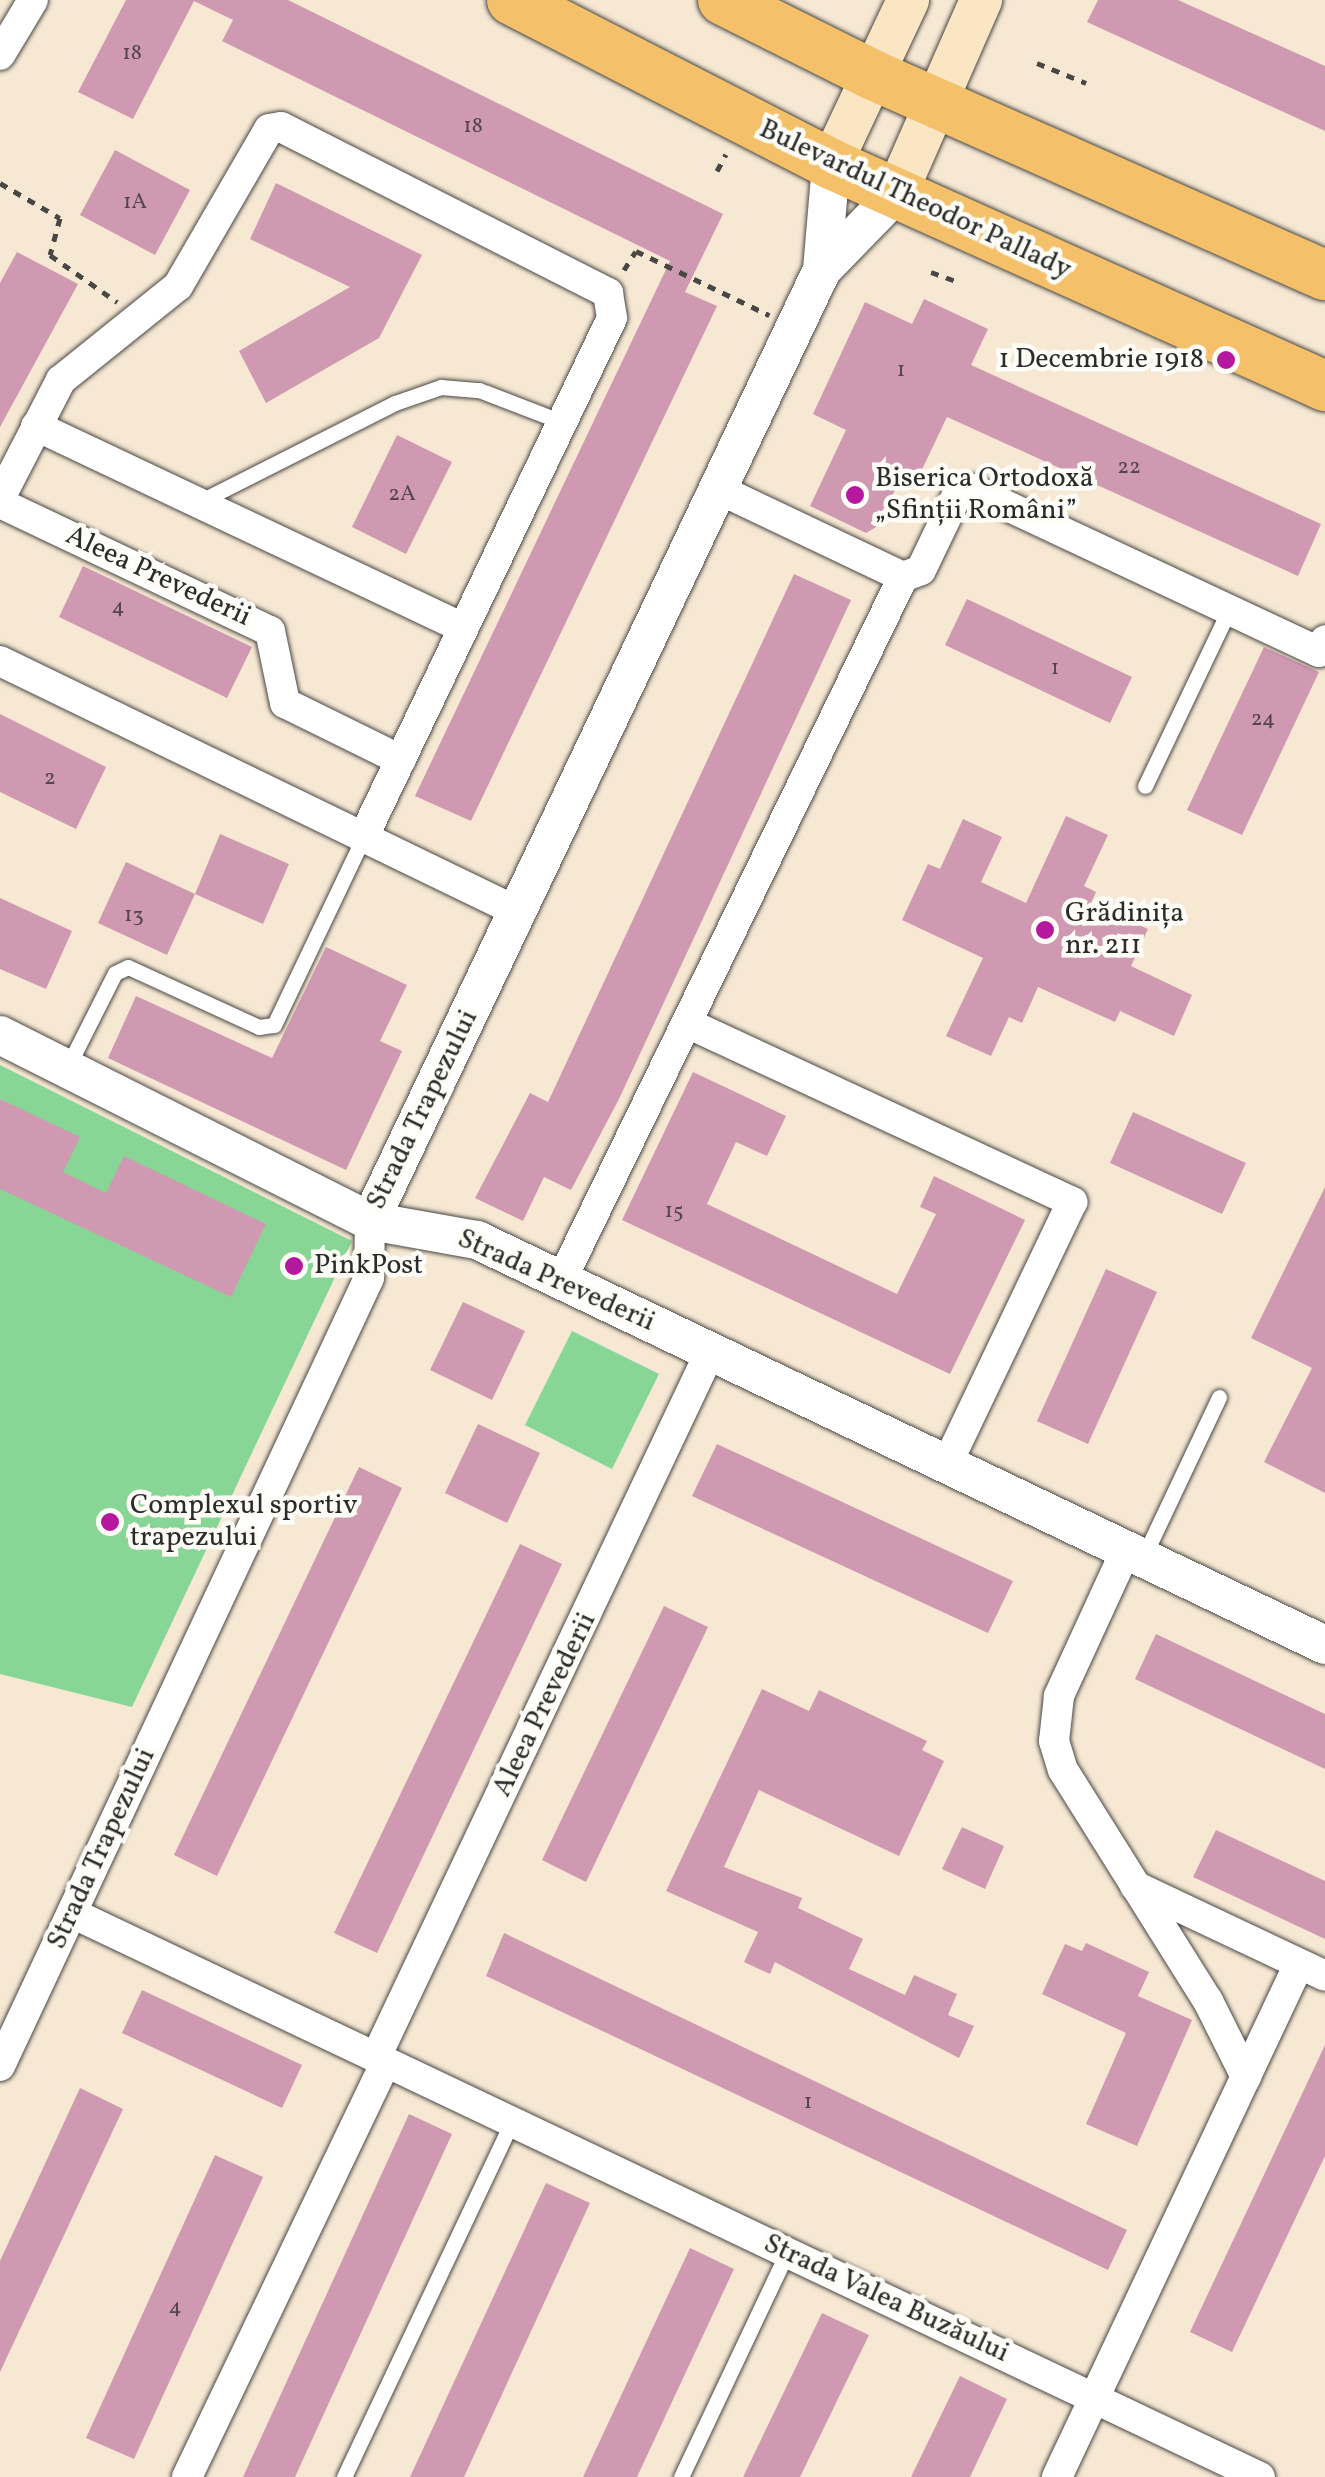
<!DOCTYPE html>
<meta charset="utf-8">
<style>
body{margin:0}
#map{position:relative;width:1325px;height:2477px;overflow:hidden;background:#f6e8d3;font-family:Vollkorn,serif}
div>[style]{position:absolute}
.green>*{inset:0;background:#87d695}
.building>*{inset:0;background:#d099b2}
.path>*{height:5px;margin-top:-2.5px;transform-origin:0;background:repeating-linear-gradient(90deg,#494744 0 8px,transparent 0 16px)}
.roads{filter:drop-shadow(0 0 2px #494744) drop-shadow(0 0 2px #494744)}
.service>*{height:15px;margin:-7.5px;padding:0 7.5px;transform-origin:7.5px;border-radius:7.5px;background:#fff}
.minor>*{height:30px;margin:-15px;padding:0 15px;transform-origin:15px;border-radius:15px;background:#fff}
.tertiary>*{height:38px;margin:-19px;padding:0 19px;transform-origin:19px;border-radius:19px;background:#fff}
.secondary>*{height:42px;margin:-21px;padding:0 21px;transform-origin:21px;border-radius:21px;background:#fbe6c3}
.primary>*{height:50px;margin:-25px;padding:0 25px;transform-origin:25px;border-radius:25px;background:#f4c16a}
.dots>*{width:28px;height:28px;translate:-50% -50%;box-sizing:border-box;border:5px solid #fdfcf7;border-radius:50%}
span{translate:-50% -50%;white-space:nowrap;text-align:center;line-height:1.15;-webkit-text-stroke:9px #fdfcf7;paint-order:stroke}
.number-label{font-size:22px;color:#54464d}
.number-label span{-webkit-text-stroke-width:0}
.street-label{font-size:28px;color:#2b2b2b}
.poi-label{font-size:28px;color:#2b2b2b}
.right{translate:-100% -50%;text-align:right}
.left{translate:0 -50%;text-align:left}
</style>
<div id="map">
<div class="green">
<div style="clip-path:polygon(0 1065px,352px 1241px,132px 1707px,0 1674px)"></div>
<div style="clip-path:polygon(572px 1331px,659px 1374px,612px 1469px,525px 1425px)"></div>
</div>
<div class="building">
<div style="clip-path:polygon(126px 0,288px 0,723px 214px,685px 292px,717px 306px,471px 821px,415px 796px,670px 261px,222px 41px,233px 20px,194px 1px,133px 119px,78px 92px)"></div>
<div style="clip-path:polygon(1098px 0,1178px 0,1325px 66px,1325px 131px,1087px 22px)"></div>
<div style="clip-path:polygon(115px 150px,190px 190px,155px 255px,80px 215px)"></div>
<div style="clip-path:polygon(276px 183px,422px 255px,379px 338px,266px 403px,239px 351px,350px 287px,250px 239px)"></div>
<div style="clip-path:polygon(17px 252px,78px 284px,0 427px,0 283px)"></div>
<div style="clip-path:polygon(924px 299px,988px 329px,971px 365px,1321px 524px,1298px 576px,947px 417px,915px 484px,901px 477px,878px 526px,866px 533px,810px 506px,846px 430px,813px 414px,865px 302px,912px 324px)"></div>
<div style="clip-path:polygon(397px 435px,452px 462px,406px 554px,352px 527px)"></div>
<div style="clip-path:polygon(83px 566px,252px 647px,227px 698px,59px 617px)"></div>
<div style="clip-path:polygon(794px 574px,851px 600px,619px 1099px,571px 1190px,544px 1177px,523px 1221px,475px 1198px,530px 1093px,548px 1102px)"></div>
<div style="clip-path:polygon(967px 599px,1132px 677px,1110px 723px,945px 645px)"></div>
<div style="clip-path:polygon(1264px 647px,1319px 672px,1242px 835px,1187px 810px)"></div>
<div style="clip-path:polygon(0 714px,106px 767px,76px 829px,0 792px)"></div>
<div style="clip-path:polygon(1066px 816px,1108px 835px,1084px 886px,1096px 892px,1091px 903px,1148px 929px,1131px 966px,1192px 995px,1174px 1036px,1120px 1011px,1115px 1022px,1038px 987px,1022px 1023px,1009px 1017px,991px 1056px,946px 1036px,983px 958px,902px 920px,928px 864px,940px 869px,963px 819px,1002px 837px,981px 882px,1026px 903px)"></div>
<div style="clip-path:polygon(220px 834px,289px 864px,263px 924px,195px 894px)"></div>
<div style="clip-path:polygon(126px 862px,195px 894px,167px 955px,98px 923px)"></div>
<div style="clip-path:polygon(0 898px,72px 931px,46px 989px,0 969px)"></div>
<div style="clip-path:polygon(326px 947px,407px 985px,380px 1041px,402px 1051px,346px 1170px,108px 1058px,136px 996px,272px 1058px)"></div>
<div style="clip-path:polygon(693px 1072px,786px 1116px,767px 1156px,736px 1142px,707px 1204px,897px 1294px,936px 1214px,920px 1207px,934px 1176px,1025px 1220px,950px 1374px,622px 1220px)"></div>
<div style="clip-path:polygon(0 1099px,80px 1137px,63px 1172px,106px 1193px,124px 1156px,266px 1224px,231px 1297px,0 1189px)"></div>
<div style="clip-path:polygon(1133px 1112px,1246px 1163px,1222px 1214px,1110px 1163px)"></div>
<div style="clip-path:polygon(1325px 1187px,1325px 1493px,1264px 1462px,1312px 1368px,1251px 1338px)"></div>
<div style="clip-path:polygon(1106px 1269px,1157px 1292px,1088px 1444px,1037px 1421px)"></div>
<div style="clip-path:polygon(463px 1302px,525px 1331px,492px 1400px,430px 1370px)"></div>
<div style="clip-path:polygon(478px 1424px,540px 1453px,507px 1523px,445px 1493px)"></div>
<div style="clip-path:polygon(717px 1444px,1013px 1581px,988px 1633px,692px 1496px)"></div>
<div style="clip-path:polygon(359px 1467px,402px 1488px,217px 1876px,174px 1855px)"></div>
<div style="clip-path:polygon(520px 1544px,562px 1564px,377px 1953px,334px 1933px)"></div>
<div style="clip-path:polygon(664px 1606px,708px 1627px,586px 1882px,542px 1860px)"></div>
<div style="clip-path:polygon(1156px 1634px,1325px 1714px,1325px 1769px,1135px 1679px)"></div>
<div style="clip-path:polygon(762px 1689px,809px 1711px,819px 1690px,927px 1741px,922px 1750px,944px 1761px,899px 1856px,759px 1790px,724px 1867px,802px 1898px,798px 1908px,863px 1939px,849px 1969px,905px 1995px,914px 1975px,957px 1994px,948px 2015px,974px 2026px,959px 2058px,775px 1962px,770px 1974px,744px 1962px,758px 1932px,666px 1891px)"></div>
<div style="clip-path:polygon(962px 1827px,1004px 1846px,985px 1889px,942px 1869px)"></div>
<div style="clip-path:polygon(1216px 1830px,1325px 1881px,1325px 1939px,1193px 1877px)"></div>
<div style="clip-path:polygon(504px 1933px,1127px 2230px,1108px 2270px,486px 1976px)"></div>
<div style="clip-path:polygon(1086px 1943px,1149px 1972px,1138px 1996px,1192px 2020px,1137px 2146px,1086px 2124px,1126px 2033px,1042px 1994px,1065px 1944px,1082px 1951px)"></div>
<div style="clip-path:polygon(142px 1990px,302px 2065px,282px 2108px,122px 2033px)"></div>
<div style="clip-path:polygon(1325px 2045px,1325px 2156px,1232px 2352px,1190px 2332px)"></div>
<div style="clip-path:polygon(80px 2088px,123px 2109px,0 2372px,0 2261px)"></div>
<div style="clip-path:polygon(409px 2114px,452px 2134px,295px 2477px,243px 2477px)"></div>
<div style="clip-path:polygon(215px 2155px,263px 2177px,134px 2459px,86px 2438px)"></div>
<div style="clip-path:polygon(546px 2183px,590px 2203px,464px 2477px,410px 2477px)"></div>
<div style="clip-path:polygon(690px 2248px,734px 2269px,637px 2477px,583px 2477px)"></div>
<div style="clip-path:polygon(822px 2313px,869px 2335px,800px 2477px,743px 2477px)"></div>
<div style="clip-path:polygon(960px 2376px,1007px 2399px,970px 2477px,911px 2477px)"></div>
</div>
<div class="path">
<div style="left:1037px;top:63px;width:53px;rotate:22.2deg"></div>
<div style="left:717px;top:171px;width:19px;rotate:-62deg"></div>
<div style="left:0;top:183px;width:69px;rotate:30.3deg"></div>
<div style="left:60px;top:218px;width:38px;rotate:105deg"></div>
<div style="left:50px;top:255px;width:82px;rotate:35deg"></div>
<div style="left:624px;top:270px;width:22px;rotate:-58deg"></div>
<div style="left:636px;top:251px;width:148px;rotate:25.7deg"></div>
<div style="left:931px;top:272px;width:30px;rotate:20deg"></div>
</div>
<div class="roads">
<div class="service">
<div style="left:199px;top:502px;width:220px;rotate:-26.8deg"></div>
<div style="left:395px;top:403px;width:49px;rotate:-19.2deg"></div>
<div style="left:441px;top:387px;width:38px;rotate:5deg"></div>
<div style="left:479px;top:390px;width:89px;rotate:21.1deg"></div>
<div style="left:1145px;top:786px;width:195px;rotate:-64.5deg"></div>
<div style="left:67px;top:1068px;width:106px;rotate:-63.2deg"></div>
<div style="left:115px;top:973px;width:14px;rotate:-25deg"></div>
<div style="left:128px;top:967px;width:144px;rotate:24.6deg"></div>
<div style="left:259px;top:1027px;width:15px;rotate:-8deg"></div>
<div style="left:274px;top:1025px;width:207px;rotate:-64.5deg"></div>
<div style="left:1143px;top:1558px;width:178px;rotate:-64.7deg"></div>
<div style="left:344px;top:2477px;width:393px;rotate:-64.7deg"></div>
<div style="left:681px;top:2477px;width:248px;rotate:-64.7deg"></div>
</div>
<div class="minor">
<div style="left:0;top:55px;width:64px;rotate:-59deg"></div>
<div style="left:36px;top:426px;width:472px;rotate:25.3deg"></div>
<div style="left:718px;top:489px;width:205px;rotate:25.4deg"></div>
<div style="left:903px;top:577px;width:19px;rotate:-21deg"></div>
<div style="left:921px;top:570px;width:83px;rotate:-64.4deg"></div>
<div style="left:957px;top:495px;width:15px;rotate:-23deg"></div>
<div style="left:971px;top:489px;width:384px;rotate:25.1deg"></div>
<div style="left:1319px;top:652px;width:13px;rotate:-63deg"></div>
<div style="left:0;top:498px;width:133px;rotate:-62.7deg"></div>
<div style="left:61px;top:380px;width:150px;rotate:-38.8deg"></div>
<div style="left:178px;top:286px;width:181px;rotate:-59.9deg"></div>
<div style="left:269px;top:129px;width:12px;rotate:-9deg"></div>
<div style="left:281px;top:127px;width:367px;rotate:26.9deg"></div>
<div style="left:608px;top:293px;width:25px;rotate:81deg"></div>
<div style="left:612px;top:318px;width:577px;rotate:115.59deg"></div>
<div style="left:0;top:503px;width:299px;rotate:25.4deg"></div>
<div style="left:270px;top:631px;width:74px;rotate:78.2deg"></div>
<div style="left:285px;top:703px;width:129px;rotate:26.2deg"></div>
<div style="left:0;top:661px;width:576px;rotate:25.85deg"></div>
<div style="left:687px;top:1023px;width:425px;rotate:24.9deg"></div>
<div style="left:1072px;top:1202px;width:290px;rotate:115.5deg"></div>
<div style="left:562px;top:1279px;width:780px;rotate:-64.09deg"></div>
<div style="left:1126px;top:1550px;width:161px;rotate:114.7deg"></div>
<div style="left:1059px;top:1696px;width:45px;rotate:96.3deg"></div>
<div style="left:1054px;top:1741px;width:30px;rotate:73deg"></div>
<div style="left:1063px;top:1770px;width:273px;rotate:57.9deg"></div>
<div style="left:1208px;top:2001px;width:85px;rotate:63.4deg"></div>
<div style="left:1135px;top:1886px;width:210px;rotate:25.3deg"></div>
<div style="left:72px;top:1913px;width:1315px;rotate:25.4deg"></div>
<div style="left:376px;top:2057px;width:780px;rotate:-64.65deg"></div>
<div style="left:0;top:2066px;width:870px;rotate:-64.91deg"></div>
<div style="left:369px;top:1278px;width:57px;rotate:-89deg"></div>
<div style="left:187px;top:2477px;width:460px;rotate:-64.4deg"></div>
<div style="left:1057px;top:2477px;width:567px;rotate:-64.75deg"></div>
</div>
<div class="tertiary">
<div style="left:822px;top:270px;width:106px;rotate:-85.1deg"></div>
<div style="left:0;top:1035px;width:414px;rotate:26.7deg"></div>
<div style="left:370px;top:1221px;width:109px;rotate:10.1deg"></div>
<div style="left:477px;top:1240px;width:940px;rotate:25.53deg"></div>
<div style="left:370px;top:1221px;width:1053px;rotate:-64.58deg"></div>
<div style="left:822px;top:270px;width:106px;rotate:-45.8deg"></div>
</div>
<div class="secondary">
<div style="left:831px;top:164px;width:181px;rotate:-64.8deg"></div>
<div style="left:896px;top:194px;width:212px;rotate:-66.3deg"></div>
</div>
<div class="primary">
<div style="left:512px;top:0;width:359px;rotate:27.2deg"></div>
<div style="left:831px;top:164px;width:542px;rotate:24.2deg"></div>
<div style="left:723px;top:0;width:168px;rotate:26.6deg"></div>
<div style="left:873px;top:75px;width:494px;rotate:23.9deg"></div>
</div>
</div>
<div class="dots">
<div style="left:1226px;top:360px;background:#b5179e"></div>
<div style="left:855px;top:495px;background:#b5179e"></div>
<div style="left:1045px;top:930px;background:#b5179e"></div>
<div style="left:294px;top:1266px;background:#b5179e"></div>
<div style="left:110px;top:1522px;background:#b5179e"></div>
</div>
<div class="number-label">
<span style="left:132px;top:54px">18</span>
<span style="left:473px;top:127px">18</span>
<span style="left:135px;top:203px">1A</span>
<span style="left:901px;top:371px">1</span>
<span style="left:1129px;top:468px">22</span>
<span style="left:402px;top:495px">2A</span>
<span style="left:118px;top:608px">4</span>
<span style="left:1055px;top:669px">1</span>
<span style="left:1263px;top:720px">24</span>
<span style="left:50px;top:779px">2</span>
<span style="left:134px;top:916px">13</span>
<span style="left:674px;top:1212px">15</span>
<span style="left:808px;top:2103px">1</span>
<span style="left:175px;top:2308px">4</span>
</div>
<div class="street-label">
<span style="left:915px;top:200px;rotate:25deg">Bulevardul Theodor Pallady</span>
<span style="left:158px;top:577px;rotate:25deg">Aleea Prevederii</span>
<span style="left:423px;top:1110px;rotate:-64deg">Strada Trapezului</span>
<span style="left:556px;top:1281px;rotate:24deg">Strada Prevederii</span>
<span style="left:545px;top:1705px;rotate:-64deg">Aleea Prevederii</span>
<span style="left:102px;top:1849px;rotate:-65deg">Strada Trapezului</span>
<span style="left:886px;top:2299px;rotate:25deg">Strada Valea Buzăului</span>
</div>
<div class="poi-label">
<span class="right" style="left:1204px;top:360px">1 Decembrie 1918</span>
<span class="left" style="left:875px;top:495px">Biserica Ortodoxă<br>„Sfinții Români”</span>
<span class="left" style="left:1065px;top:930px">Grădinița<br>nr. 211</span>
<span class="left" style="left:314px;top:1266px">PinkPost</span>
<span class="left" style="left:130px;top:1522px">Complexul sportiv<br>trapezului</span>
</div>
</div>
